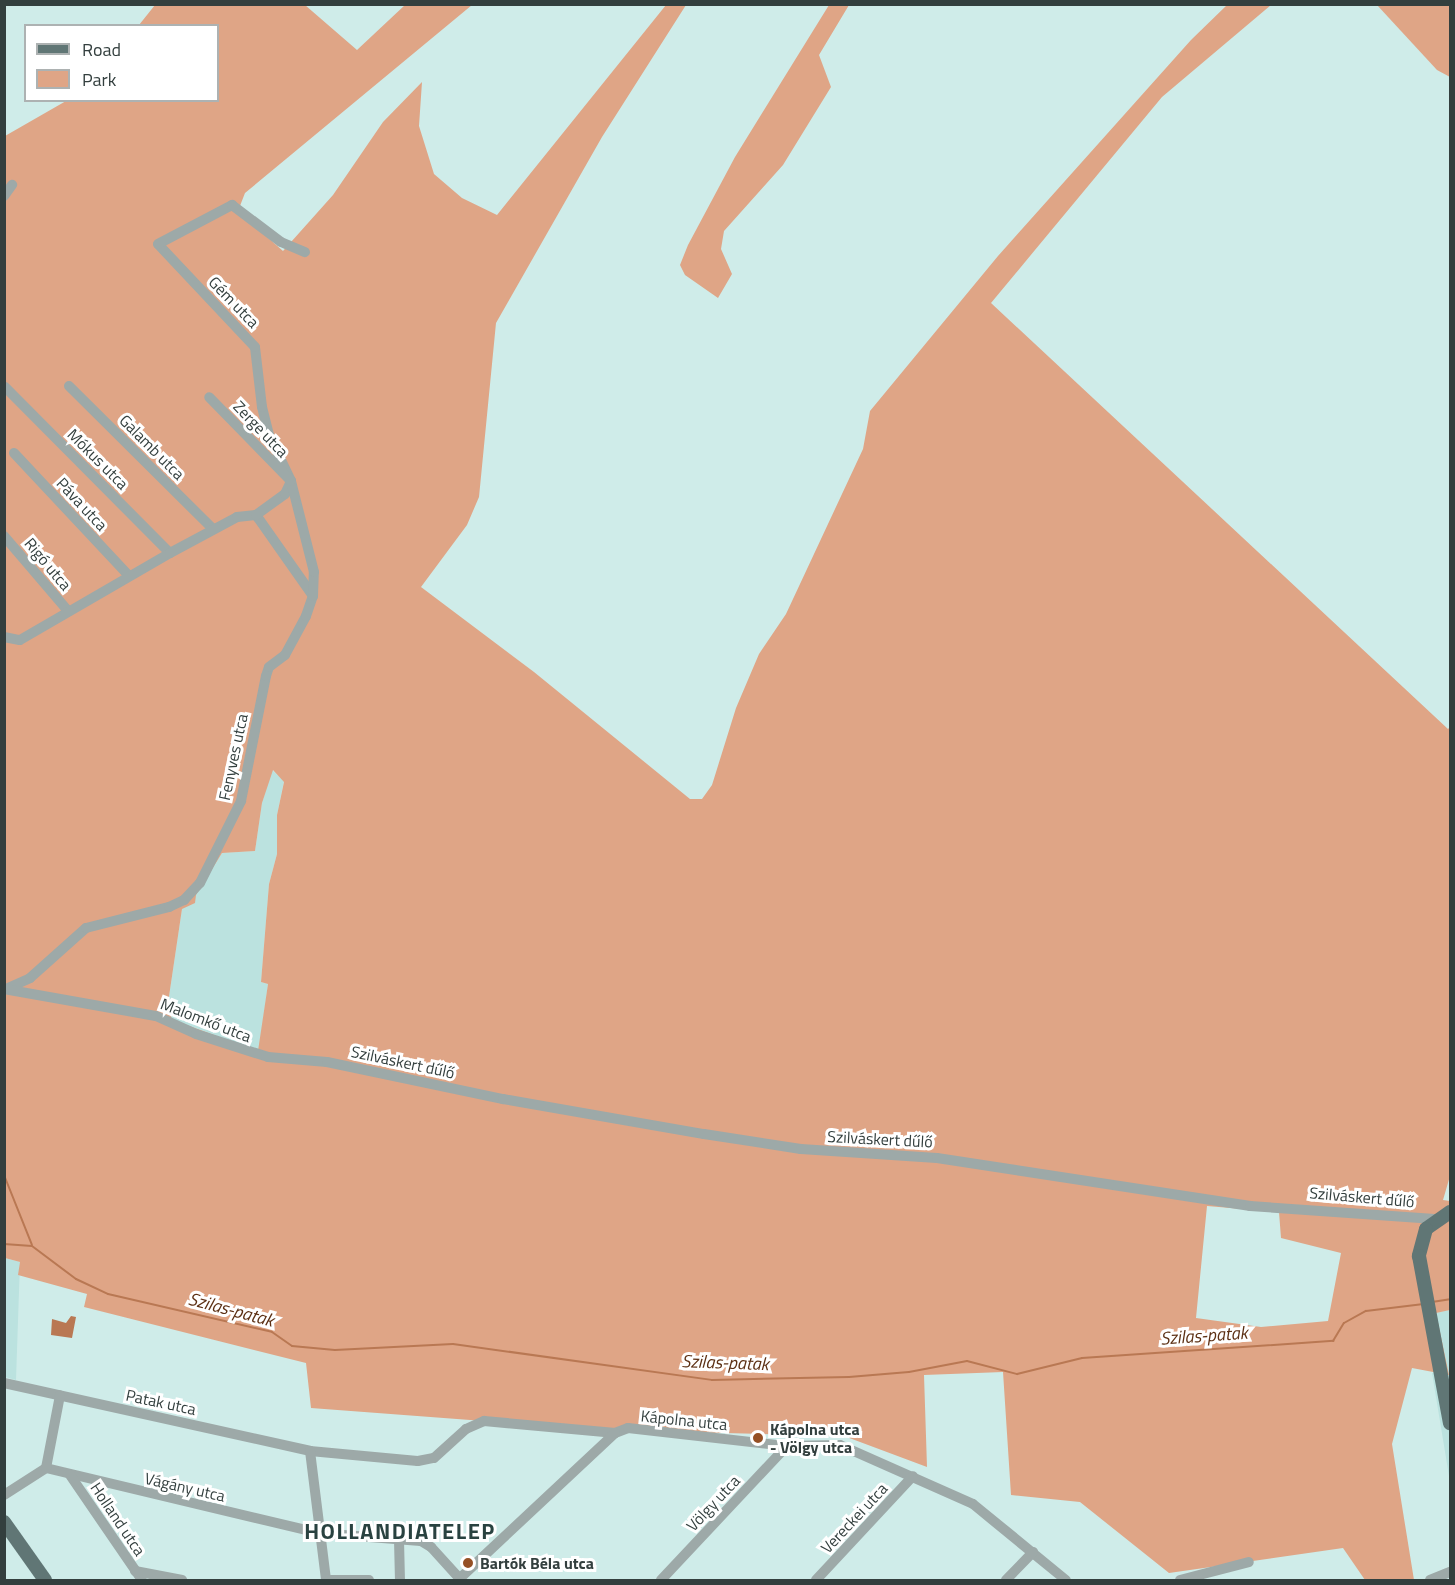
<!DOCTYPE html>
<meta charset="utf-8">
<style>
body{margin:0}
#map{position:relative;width:1455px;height:1585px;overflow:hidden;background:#cfece9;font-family:"Titillium Web",sans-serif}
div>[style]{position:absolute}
.built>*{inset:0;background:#bbe2df}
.green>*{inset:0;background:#dfa586}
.water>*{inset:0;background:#b97853}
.stream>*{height:2px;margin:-1px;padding:0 1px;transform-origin:1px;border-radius:1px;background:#b97853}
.minor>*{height:10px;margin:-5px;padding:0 5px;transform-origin:5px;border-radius:5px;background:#9da9a8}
.major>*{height:14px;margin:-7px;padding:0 7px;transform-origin:7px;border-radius:7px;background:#607675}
.dots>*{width:16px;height:16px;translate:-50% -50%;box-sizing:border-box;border:3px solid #fff;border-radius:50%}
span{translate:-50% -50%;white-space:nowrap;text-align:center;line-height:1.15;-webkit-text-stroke:6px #fff;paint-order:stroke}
.street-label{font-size:16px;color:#333f3e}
.poi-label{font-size:16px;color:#333f3e;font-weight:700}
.left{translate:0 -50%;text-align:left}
.water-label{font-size:18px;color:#5c3014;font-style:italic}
.district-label{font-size:22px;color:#294240;font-weight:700;letter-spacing:1.5px}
.frame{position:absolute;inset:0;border:6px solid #333f3e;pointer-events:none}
.legend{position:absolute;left:24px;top:24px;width:195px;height:78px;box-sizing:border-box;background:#fff;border:2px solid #adb2b2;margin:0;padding:8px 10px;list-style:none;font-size:18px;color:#333f3e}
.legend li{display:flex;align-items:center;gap:12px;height:30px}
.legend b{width:30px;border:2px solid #adb2b2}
</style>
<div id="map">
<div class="built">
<div style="clip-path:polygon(272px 770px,284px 781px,277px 815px,277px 854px,269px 884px,261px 982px,268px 984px,259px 1051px,173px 1020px,167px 1010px,182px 909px,222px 853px,255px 851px,262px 803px)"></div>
<div style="clip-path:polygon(5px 1258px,20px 1262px,16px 1380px,5px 1377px)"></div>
<div style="clip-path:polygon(1450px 1310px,1450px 1482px,1432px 1373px,1448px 1375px,1435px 1313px)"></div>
</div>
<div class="green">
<div style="clip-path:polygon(evenodd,155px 5px,305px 5px,357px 50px,405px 5px,472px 5px,245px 193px,238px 211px,283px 251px,333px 195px,383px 122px,422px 82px,419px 126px,434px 174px,462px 198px,497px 215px,666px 5px,686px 5px,602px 137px,496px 323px,479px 497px,467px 525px,421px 587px,534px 672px,690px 799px,702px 799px,712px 785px,736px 708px,759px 654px,786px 614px,863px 449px,870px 411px,998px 256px,1191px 40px,1227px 5px,1271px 5px,1162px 97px,991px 303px,1448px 729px,1450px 727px,1450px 1176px,1443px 1200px,1450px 1201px,1450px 1310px,1436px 1313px,1449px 1375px,1412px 1368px,1392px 1444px,1414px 1580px,1365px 1580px,1343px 1548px,1169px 1573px,1080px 1502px,1011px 1495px,1003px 1372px,924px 1375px,927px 1467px,844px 1436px,605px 1430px,311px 1408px,306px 1363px,84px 1307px,87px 1294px,18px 1275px,20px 1262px,5px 1258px,5px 136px,66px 101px,218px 100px,218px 26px,139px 25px,155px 5px,273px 770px,284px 782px,277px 815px,277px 854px,269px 884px,261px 982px,268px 984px,258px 1051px,173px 1020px,167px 1010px,182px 909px,195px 903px,196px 895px,222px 853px,255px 851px,262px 803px,273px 770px,155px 5px,1207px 1206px,1279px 1212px,1281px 1238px,1341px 1253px,1328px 1321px,1261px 1327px,1196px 1318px,1207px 1206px)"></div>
<div style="clip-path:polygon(829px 5px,849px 5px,819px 55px,831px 87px,783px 165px,724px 231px,721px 249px,732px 274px,718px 298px,685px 275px,680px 265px,688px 245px,735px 157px)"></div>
<div style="clip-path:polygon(1377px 5px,1450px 5px,1450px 77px,1437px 70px)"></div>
</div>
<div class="water">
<div style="clip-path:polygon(71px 1316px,76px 1317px,72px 1338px,51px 1335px,52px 1319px,66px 1323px)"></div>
</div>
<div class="stream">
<div style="left:4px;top:1175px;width:75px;rotate:68.2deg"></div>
<div style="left:4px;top:1244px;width:28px;rotate:4deg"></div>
<div style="left:32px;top:1246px;width:55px;rotate:36.9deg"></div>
<div style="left:76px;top:1279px;width:35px;rotate:25deg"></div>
<div style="left:108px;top:1294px;width:168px;rotate:13deg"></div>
<div style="left:272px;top:1332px;width:24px;rotate:35deg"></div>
<div style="left:292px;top:1346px;width:43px;rotate:5.3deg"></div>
<div style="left:335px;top:1350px;width:118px;rotate:-2.9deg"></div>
<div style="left:453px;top:1344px;width:261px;rotate:7.9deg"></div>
<div style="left:712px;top:1380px;width:137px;rotate:-1.3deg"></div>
<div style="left:849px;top:1377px;width:60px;rotate:-4.8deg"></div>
<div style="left:909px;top:1372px;width:59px;rotate:-10.7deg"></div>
<div style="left:967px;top:1361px;width:52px;rotate:14.6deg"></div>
<div style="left:1017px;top:1374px;width:67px;rotate:-13.8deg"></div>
<div style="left:1082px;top:1358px;width:252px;rotate:-3.9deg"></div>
<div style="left:1333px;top:1341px;width:21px;rotate:-59deg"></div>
<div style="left:1344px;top:1323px;width:25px;rotate:-29deg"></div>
<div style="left:1366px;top:1311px;width:58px;rotate:-6.9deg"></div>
<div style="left:1432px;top:1302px;width:18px;rotate:-9deg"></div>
</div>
<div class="minor">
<div style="left:4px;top:196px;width:14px;rotate:-54deg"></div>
<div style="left:69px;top:386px;width:203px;rotate:44.8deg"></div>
<div style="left:5px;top:387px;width:234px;rotate:45.2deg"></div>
<div style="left:14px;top:453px;width:168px;rotate:46.9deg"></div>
<div style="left:256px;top:515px;width:99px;rotate:54.9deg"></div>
<div style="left:4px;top:536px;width:99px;rotate:49.5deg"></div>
<div style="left:4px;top:637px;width:16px;rotate:11deg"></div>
<div style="left:20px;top:640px;width:173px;rotate:-30.1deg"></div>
<div style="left:170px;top:553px;width:76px;rotate:-28.2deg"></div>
<div style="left:237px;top:517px;width:19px;rotate:-6deg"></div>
<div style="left:256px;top:515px;width:36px;rotate:-36deg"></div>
<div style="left:285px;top:494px;width:14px;rotate:-65deg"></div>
<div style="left:291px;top:481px;width:51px;rotate:-115.6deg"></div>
<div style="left:269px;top:435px;width:29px;rotate:-104deg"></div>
<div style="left:262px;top:407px;width:60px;rotate:-96.7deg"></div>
<div style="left:255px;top:347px;width:141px;rotate:-133.3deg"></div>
<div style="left:158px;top:244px;width:84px;rotate:-27.8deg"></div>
<div style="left:232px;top:205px;width:61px;rotate:37.1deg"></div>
<div style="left:281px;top:242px;width:26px;rotate:23deg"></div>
<div style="left:8px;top:988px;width:24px;rotate:-24deg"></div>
<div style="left:30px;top:978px;width:75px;rotate:-41.8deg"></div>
<div style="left:86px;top:928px;width:86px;rotate:-14.2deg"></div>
<div style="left:169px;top:907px;width:17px;rotate:-25deg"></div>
<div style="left:184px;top:900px;width:23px;rotate:-47deg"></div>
<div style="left:200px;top:883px;width:92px;rotate:-63.4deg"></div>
<div style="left:241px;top:801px;width:127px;rotate:-78.7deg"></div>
<div style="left:266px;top:676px;width:9px;rotate:-72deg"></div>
<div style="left:269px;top:667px;width:20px;rotate:-37deg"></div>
<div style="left:285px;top:655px;width:44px;rotate:-61.7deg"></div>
<div style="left:306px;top:616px;width:21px;rotate:-71deg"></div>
<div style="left:313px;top:596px;width:24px;rotate:-88deg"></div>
<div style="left:314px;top:572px;width:94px;rotate:-104.2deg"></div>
<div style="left:291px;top:481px;width:117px;rotate:-134.3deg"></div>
<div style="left:4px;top:989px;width:154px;rotate:10.1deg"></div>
<div style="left:156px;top:1016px;width:44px;rotate:24.2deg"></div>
<div style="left:196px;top:1034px;width:76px;rotate:17.7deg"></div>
<div style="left:268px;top:1057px;width:59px;rotate:4.8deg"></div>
<div style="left:327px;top:1062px;width:180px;rotate:11.9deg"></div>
<div style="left:503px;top:1099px;width:204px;rotate:9.9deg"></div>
<div style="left:704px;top:1134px;width:98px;rotate:8.8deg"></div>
<div style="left:801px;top:1149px;width:136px;rotate:3.8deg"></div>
<div style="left:937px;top:1158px;width:317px;rotate:8.7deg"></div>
<div style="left:1250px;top:1206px;width:185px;rotate:4deg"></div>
<div style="left:4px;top:1383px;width:313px;rotate:12.5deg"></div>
<div style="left:310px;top:1451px;width:108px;rotate:5.3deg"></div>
<div style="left:418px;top:1461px;width:16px;rotate:-11deg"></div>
<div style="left:434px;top:1458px;width:43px;rotate:-42.2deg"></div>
<div style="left:466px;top:1429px;width:20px;rotate:-24deg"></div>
<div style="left:484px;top:1421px;width:132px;rotate:5.2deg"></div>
<div style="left:615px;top:1433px;width:14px;rotate:-21deg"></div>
<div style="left:628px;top:1428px;width:160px;rotate:6.5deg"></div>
<div style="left:787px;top:1446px;width:53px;rotate:-1.1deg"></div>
<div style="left:840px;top:1445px;width:145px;rotate:23.9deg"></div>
<div style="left:973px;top:1504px;width:120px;rotate:39.3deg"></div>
<div style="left:310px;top:1451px;width:130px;rotate:82.9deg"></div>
<div style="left:46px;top:1468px;width:280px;rotate:13.4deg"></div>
<div style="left:318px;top:1533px;width:103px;rotate:4.4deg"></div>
<div style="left:421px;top:1541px;width:12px;rotate:31deg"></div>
<div style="left:431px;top:1547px;width:45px;rotate:47.7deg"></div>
<div style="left:70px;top:1475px;width:127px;rotate:55.6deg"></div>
<div style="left:4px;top:1495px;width:50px;rotate:-32.7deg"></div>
<div style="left:46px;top:1468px;width:74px;rotate:-79.1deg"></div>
<div style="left:399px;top:1540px;width:40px;rotate:88.6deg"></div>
<div style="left:135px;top:1571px;width:48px;rotate:10.8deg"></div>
<div style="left:331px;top:1580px;width:38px"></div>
<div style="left:458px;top:1580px;width:215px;rotate:-43.1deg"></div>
<div style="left:661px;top:1580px;width:184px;rotate:-46.8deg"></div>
<div style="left:816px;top:1580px;width:142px;rotate:-47deg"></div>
<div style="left:1006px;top:1580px;width:39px;rotate:-46deg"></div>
<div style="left:1180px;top:1580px;width:71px;rotate:-14.6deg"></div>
<div style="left:1430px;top:1580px;width:22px;rotate:-22deg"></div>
</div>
<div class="major">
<div style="left:1450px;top:1212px;width:29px;rotate:145deg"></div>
<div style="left:1426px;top:1229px;width:28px;rotate:105deg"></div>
<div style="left:1419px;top:1256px;width:170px;rotate:79.5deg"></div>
<div style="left:4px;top:1522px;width:71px;rotate:54.7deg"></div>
</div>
<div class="dots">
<div style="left:758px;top:1438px;background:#955025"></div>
<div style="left:468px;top:1563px;background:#955025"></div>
</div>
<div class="street-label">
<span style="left:234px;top:302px;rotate:46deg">Gém utca</span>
<span style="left:261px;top:429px;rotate:46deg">Zerge utca</span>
<span style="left:152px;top:447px;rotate:45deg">Galamb utca</span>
<span style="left:98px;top:459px;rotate:45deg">Mókus utca</span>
<span style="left:82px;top:504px;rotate:47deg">Páva utca</span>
<span style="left:48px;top:564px;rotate:50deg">Rigó utca</span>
<span style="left:233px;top:757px;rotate:-78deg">Fenyves utca</span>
<span style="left:206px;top:1020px;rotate:21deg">Malomkő utca</span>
<span style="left:403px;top:1062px;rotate:12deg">Szilváskert dűlő</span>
<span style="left:880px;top:1139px;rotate:3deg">Szilváskert dűlő</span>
<span style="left:1362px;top:1197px;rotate:5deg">Szilváskert dűlő</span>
<span style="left:161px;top:1402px;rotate:12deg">Patak utca</span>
<span style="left:684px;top:1420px;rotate:6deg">Kápolna utca</span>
<span style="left:185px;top:1487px;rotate:13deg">Vágány utca</span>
<span style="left:713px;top:1503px;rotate:-47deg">Völgy utca</span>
<span style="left:854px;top:1518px;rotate:-47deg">Vereckei utca</span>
<span style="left:118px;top:1519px;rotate:56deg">Holland utca</span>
</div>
<div class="poi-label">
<span class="left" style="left:770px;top:1438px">Kápolna utca<br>- Völgy utca</span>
<span class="left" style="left:480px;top:1563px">Bartók Béla utca</span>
</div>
<div class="water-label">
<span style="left:231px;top:1310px;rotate:15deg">Szilas-patak</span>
<span style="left:1204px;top:1336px;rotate:-4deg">Szilas-patak</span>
<span style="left:725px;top:1363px;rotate:2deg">Szilas-patak</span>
</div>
<div class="district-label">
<span style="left:400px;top:1532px">HOLLANDIATELEP</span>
</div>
<div class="frame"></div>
<ul class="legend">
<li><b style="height:8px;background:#607675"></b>Road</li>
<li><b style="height:16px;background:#dfa586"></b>Park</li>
</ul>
</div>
